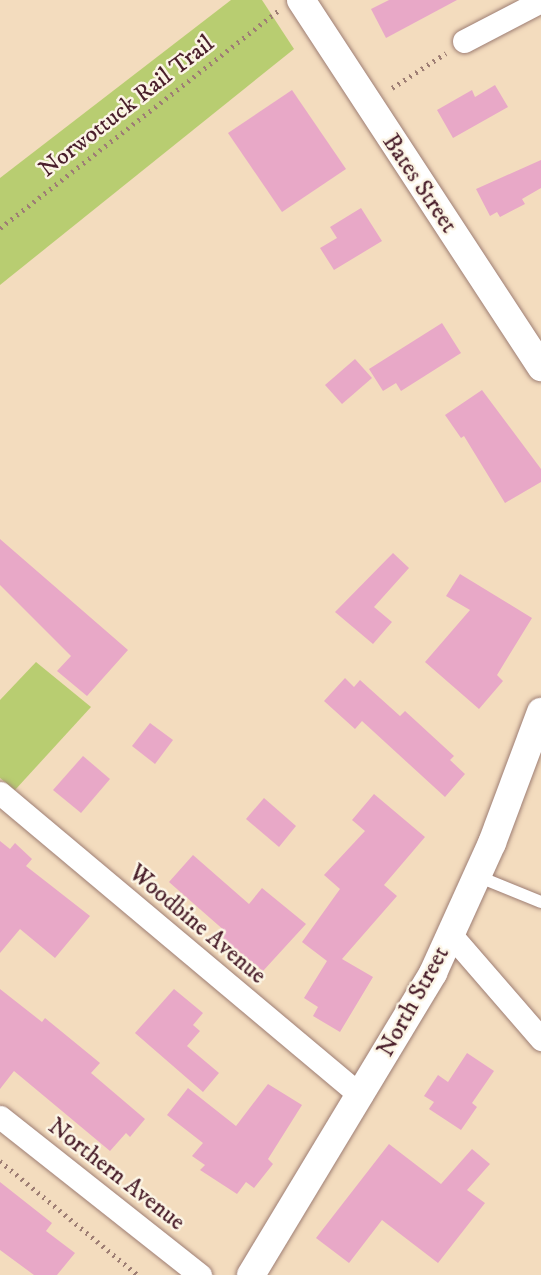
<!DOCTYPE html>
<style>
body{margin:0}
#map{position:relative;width:541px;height:1275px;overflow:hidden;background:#f3dcbe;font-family:"IM FELL DW Pica",serif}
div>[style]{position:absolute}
.green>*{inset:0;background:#b8cd71}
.building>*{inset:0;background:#e8a8c7}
.path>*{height:4.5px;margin-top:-2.25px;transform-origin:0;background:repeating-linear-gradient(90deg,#9e7e74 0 2px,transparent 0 7px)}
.roads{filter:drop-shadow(0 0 2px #9e7e74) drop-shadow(0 0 2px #9e7e74)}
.service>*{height:12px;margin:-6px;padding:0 6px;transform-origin:6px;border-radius:6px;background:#fff}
.minor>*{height:23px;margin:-11.5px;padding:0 11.5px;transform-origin:11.5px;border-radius:11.5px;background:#fff}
.tertiary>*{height:28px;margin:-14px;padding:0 14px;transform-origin:14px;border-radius:14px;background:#fff}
span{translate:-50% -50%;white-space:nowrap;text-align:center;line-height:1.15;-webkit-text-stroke:5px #fcf5e5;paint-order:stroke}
.street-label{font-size:24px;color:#4a1f2b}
</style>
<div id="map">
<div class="green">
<div style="clip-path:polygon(231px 0,262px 0,294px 49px,0 285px,0 178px)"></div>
<div style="clip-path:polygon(36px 662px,91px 707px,15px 790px,0 778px,0 700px)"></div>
</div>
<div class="building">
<div style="clip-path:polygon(389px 0,457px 0,386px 38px,371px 9px)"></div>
<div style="clip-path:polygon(495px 85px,508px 107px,453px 138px,437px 110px,472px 90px,475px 97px)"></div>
<div style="clip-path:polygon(292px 90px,346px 169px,282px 212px,228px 133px)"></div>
<div style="clip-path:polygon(541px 160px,541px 188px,522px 199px,525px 204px,500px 217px,497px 212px,490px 216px,476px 189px)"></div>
<div style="clip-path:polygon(361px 208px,382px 241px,334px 270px,320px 248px,337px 238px,330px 227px)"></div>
<div style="clip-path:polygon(442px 323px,461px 353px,401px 391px,396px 383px,383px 391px,369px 369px)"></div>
<div style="clip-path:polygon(355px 359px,372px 378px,342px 404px,325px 385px)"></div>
<div style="clip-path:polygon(482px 390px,541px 469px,541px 482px,505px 503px,464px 436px,461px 438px,445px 415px)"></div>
<div style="clip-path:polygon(0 539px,128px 650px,87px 696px,57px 671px,71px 656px,0 585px)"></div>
<div style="clip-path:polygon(393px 553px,409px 568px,374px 607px,392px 622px,373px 644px,335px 612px)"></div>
<div style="clip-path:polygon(460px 574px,532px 618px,497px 675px,503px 681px,479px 709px,425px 662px,470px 610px,446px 596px)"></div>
<div style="clip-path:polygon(345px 678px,354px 687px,360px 680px,400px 716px,405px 711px,454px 756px,450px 760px,465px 774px,445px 797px,362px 721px,355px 729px,324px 701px)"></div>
<div style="clip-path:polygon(150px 723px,173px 740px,155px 764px,132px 746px)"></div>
<div style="clip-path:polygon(83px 756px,110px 779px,81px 813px,53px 790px)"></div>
<div style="clip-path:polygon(374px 794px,425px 837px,384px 885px,397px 896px,342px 959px,373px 977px,340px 1032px,313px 1016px,318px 1007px,304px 998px,327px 961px,302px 942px,340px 889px,324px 875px,365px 831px,352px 820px)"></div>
<div style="clip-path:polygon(264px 798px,296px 826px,279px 847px,246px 819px)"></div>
<div style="clip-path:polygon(0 841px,10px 849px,15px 843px,32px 859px,26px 866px,90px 916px,55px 958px,20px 929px,0 953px)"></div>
<div style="clip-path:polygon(193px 855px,249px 904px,262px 888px,306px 924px,263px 971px,221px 937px,226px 932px,169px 882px)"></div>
<div style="clip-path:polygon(0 989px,42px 1022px,45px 1018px,100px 1063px,91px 1073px,145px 1119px,130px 1137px,126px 1133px,110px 1151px,14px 1071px,0 1089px)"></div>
<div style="clip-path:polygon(174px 989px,203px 1013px,193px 1025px,200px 1031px,187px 1046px,219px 1073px,203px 1092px,135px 1033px)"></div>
<div style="clip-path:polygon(467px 1053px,494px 1071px,472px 1103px,477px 1107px,461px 1130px,429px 1109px,434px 1102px,424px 1096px,438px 1075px,448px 1082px)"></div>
<div style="clip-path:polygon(268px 1084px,302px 1105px,268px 1159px,273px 1164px,254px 1188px,246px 1182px,237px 1194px,200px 1170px,205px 1165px,192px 1156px,203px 1143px,167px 1115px,188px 1088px,236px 1126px)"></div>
<div style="clip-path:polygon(389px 1144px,441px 1184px,472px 1149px,490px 1164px,467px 1190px,485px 1203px,438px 1263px,382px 1220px,349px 1263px,316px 1238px)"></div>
<div style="clip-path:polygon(0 1182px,52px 1223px,46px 1231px,75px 1253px,57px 1275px,34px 1275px,0 1250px)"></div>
</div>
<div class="path">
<div style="left:392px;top:88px;width:64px;rotate:-32.9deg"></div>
<div style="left:0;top:228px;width:353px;rotate:-38deg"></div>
<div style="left:0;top:1161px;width:179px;rotate:39.6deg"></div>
</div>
<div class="roads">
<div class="service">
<div style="left:477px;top:876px;width:69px;rotate:22.1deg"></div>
</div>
<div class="minor">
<div style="left:464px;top:41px;width:87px;rotate:-27.5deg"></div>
<div style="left:0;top:793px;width:471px;rotate:40deg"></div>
<div style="left:451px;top:935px;width:138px;rotate:49.1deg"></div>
<div style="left:0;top:1117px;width:255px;rotate:38.3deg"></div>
</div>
<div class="tertiary">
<div style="left:301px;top:0;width:439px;rotate:56.8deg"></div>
<div style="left:251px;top:1275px;width:353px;rotate:-58.9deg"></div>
<div style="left:433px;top:973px;width:143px;rotate:-65.6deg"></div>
<div style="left:492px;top:843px;width:140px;rotate:-69.5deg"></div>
</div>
</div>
<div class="street-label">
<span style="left:127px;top:107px;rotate:-38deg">Norwottuck Rail Trail</span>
<span style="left:419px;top:184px;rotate:56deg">Bates Street</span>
<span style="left:197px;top:925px;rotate:40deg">Woodbine Avenue</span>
<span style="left:414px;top:1002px;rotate:-61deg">North Street</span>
<span style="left:116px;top:1175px;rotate:38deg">Northern Avenue</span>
</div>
</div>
